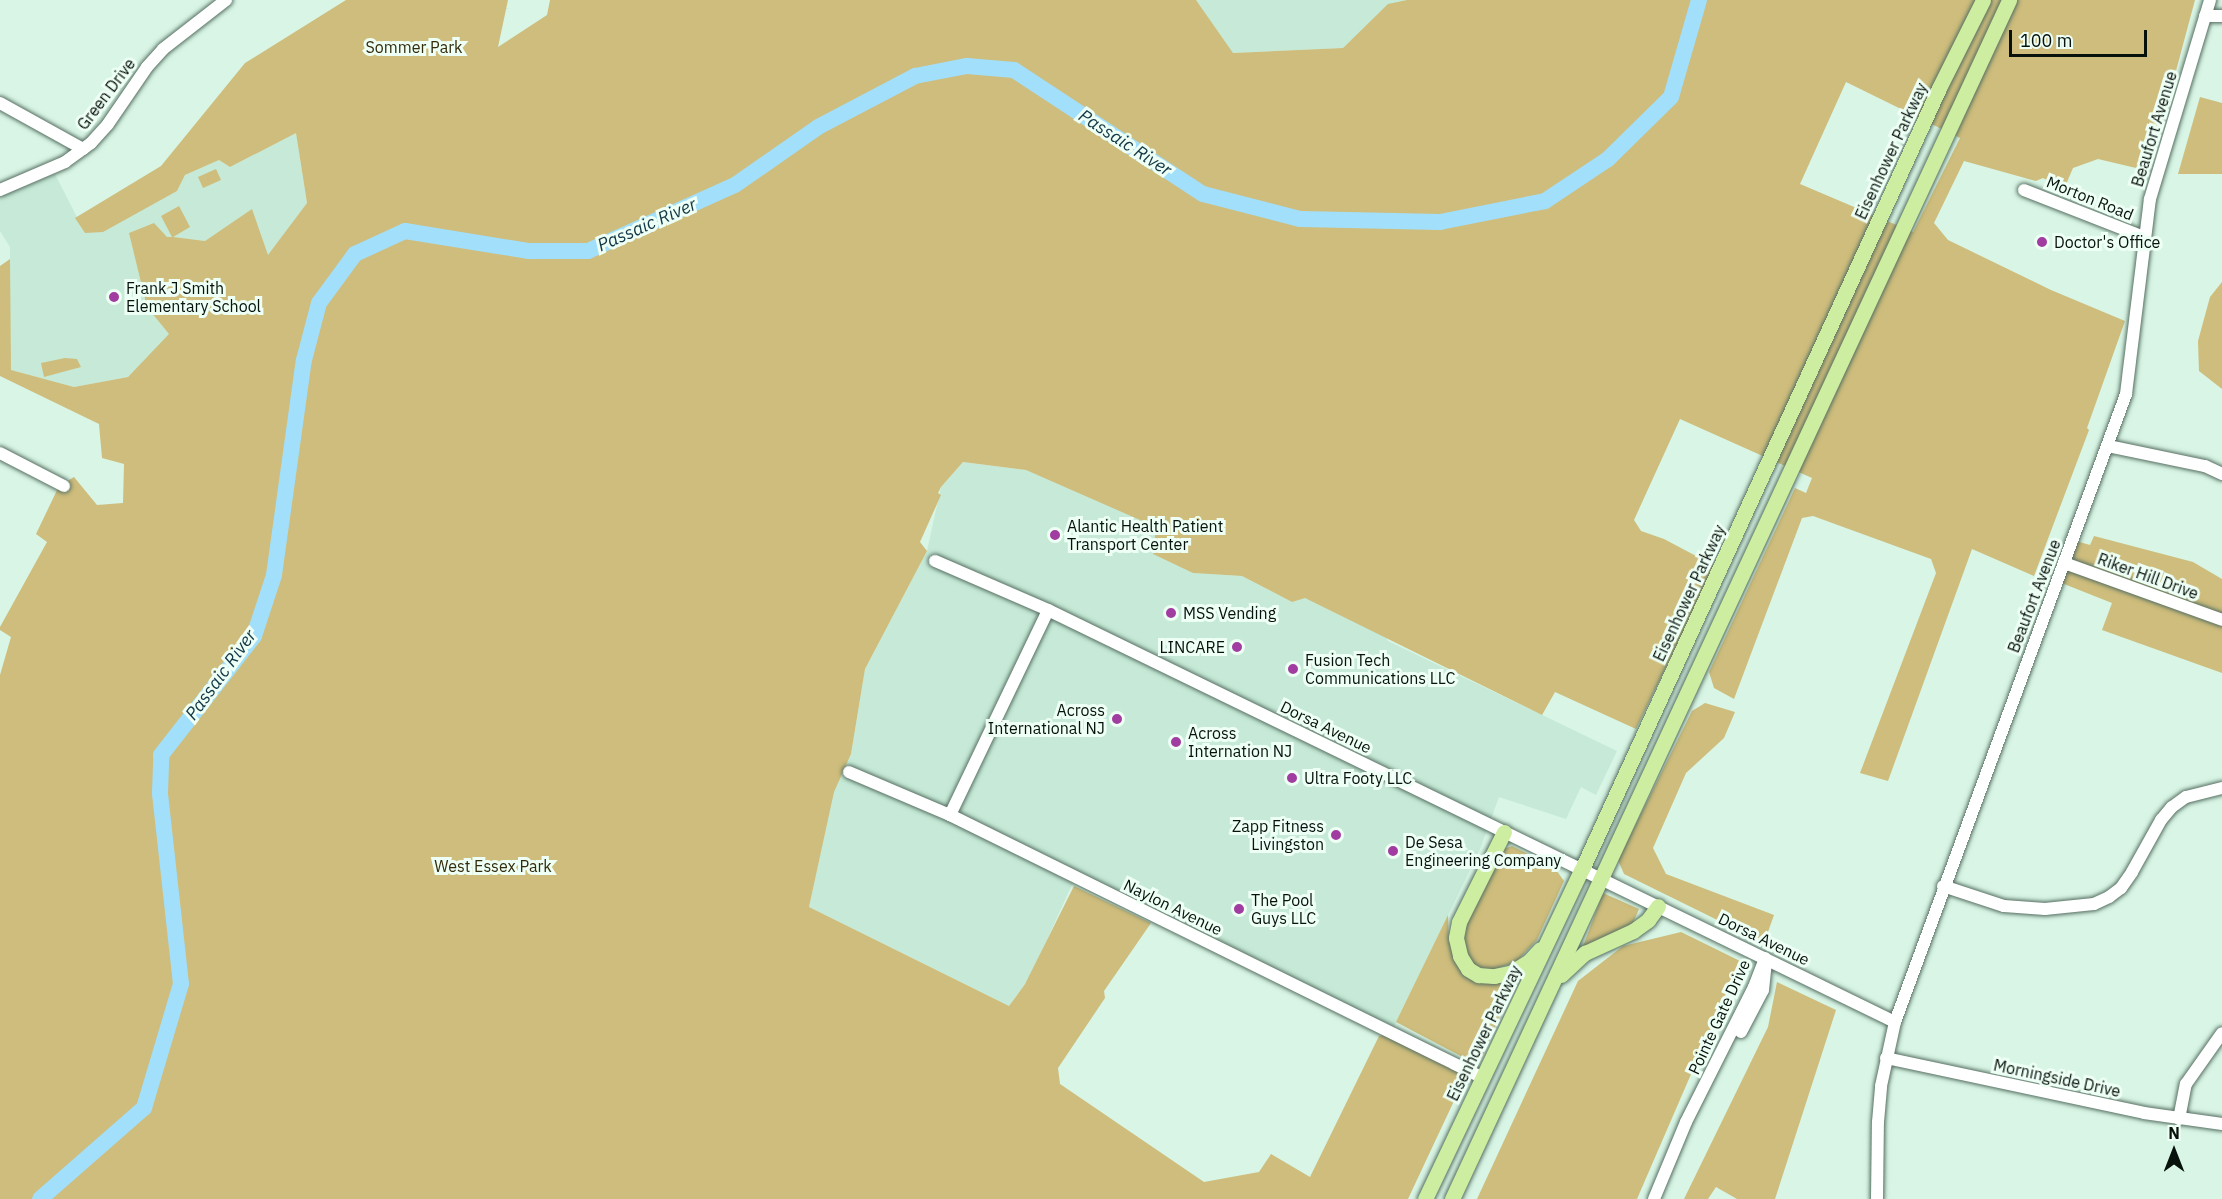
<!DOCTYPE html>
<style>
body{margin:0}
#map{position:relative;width:2222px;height:1199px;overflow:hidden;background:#d8f5e5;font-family:"IBM Plex Sans",sans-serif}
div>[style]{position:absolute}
.built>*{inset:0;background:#c6ead7}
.green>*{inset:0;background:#cebd7c}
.river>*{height:16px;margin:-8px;padding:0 8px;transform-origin:8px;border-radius:8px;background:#a2dffb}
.roads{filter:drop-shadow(0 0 2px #566f62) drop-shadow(0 0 2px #566f62)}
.minor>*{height:12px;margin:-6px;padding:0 6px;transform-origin:6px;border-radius:6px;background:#fff}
.major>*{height:15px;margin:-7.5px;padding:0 7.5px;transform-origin:7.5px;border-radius:7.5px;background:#cdeda0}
.dots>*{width:16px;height:16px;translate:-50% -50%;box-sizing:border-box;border:3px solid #eefff5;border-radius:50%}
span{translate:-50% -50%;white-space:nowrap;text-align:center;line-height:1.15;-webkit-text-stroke:6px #eefff5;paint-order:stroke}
.park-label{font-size:16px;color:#332b0c}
.street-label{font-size:16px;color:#08120d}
.poi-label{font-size:16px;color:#08120d}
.left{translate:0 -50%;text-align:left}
.right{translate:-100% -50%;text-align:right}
.water-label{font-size:18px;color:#123645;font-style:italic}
.north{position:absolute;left:2144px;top:1121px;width:60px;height:60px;-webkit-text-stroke:4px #eefff5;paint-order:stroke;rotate:0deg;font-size:16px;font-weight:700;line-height:24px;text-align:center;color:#08120d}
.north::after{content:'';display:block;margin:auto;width:21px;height:27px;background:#08120d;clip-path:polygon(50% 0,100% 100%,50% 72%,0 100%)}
.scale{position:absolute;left:2009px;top:30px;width:138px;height:27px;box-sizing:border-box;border:3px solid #08120d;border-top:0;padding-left:8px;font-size:18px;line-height:21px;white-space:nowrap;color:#08120d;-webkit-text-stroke:4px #eefff5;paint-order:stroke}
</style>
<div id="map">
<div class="built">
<div style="clip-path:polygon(1196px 0,1407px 0,1388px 5px,1343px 48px,1232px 53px)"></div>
<div style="clip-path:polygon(296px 132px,307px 203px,268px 256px,252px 210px,205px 241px,167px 237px,147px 307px,170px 334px,128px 377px,74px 387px,10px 370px,10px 247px,0 231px,0 197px,55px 174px,85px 233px,177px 191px,185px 175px,219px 160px,230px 167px)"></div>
<div style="clip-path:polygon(963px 462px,1026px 470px,1156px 525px,1193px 573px,1242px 576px,1292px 602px,1352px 580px,1388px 641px,1617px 751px,1596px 795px,1581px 787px,1566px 819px,1499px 797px,1480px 849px,1391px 1033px,1075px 878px,1031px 975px,1009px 1006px,809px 907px,834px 789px,851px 754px,865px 669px,927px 551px,941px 487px)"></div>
</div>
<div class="green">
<div style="clip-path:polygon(evenodd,346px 0,508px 0,498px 47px,547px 15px,550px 0,1196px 0,1233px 53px,1343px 48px,1388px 4px,1407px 0,2195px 0,2149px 171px,2137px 166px,2136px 168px,2098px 159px,2073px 168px,2064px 189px,2043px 178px,2036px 181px,1964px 161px,1934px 223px,1948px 240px,2051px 290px,2125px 321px,2087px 428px,2089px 430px,2034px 576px,1972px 549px,1888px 781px,1860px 773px,1936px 573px,1931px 559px,1813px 516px,1802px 518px,1734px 699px,1714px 688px,1709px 672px,1795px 488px,1806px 493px,1812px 478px,1680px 419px,1634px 520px,1641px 531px,1664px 539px,1715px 566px,1636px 729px,1555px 692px,1542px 715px,1305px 598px,1292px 602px,1242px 576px,1193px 573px,1153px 554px,1156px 527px,1026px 470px,963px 462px,941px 487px,938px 493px,941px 495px,920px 542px,927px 551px,865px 669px,851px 754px,834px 792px,809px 907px,1009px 1006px,1025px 984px,1074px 886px,1151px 923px,1104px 991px,1105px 998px,1058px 1068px,1060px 1084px,1204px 1182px,1259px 1172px,1271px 1154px,1310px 1177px,1379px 1036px,1395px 1033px,1469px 1069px,1408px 1199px,0 1199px,0 675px,11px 637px,0 630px,0 627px,47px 542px,36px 534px,59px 486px,74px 477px,97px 505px,123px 503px,124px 464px,102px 458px,99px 424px,0 376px,0 266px,10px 259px,11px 370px,74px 387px,128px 377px,169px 334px,147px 307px,129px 233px,154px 223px,167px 237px,172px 237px,161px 216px,179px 206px,190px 227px,173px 237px,205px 241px,252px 209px,268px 255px,307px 203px,296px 133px,230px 167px,219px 160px,185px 175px,177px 191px,103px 232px,85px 233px,75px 218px,161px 166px,245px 63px,346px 0,1846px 82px,1960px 138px,1913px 232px,1800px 184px,1846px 82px)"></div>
<div style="clip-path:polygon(2200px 97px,2222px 103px,2222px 174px,2178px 174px)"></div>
<div style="clip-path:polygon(216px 169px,221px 180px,203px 188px,198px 177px)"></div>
<div style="clip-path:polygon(2222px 282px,2222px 389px,2199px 371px,2198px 341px,2210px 297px)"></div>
<div style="clip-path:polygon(65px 358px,77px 359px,81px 367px,44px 377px,41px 363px)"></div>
<div style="clip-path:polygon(2094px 536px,2193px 562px,2222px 579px,2222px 673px,2102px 630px,2112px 603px,2059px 582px,2076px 541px,2090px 545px)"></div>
<div style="clip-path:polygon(1705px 703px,1735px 712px,1724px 738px,1686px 773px,1653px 848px,1666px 874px,1774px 915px,1764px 943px,1624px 874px,1618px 860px,1692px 711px)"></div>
<div style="clip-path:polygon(1512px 846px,1554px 867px,1564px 881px,1537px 940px,1516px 962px,1492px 970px,1475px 966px,1463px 947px,1466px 917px,1498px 851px)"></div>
<div style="clip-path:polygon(1603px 893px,1639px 909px,1633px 923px,1582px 949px)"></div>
<div style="clip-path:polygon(1448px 915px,1449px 941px,1456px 964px,1480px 983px,1497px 983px,1515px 979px,1482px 1058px,1472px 1062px,1396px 1022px)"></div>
<div style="clip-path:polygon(1681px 932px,1740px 961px,1637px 1199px,1477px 1199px,1578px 981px,1623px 946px)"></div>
<div style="clip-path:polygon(1777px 982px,1836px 1010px,1775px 1199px,1737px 1199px,1716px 1187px,1708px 1199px,1684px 1199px,1768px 1027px)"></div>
</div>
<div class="river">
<div style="left:40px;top:1199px;width:138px;rotate:-41.2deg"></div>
<div style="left:144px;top:1108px;width:129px;rotate:-73.4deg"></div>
<div style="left:181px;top:984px;width:192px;rotate:-96.3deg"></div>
<div style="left:160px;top:793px;width:38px;rotate:-88deg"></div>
<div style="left:161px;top:755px;width:151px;rotate:-52deg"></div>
<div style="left:254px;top:636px;width:64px;rotate:-71.8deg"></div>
<div style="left:274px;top:575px;width:217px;rotate:-82.1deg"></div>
<div style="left:304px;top:360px;width:59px;rotate:-75.3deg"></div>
<div style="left:319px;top:303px;width:61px;rotate:-53.7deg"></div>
<div style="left:355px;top:254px;width:55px;rotate:-24.7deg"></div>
<div style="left:405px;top:231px;width:126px;rotate:9.2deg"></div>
<div style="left:529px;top:251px;width:59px"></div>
<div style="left:588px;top:251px;width:161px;rotate:-24.2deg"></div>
<div style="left:735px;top:185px;width:101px;rotate:-34.9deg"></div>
<div style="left:818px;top:127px;width:110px;rotate:-27.7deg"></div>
<div style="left:915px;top:76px;width:53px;rotate:-10.9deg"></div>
<div style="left:967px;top:66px;width:47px;rotate:4.9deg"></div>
<div style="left:1014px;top:70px;width:226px;rotate:33.3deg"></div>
<div style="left:1203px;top:194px;width:100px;rotate:14.5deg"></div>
<div style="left:1300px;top:219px;width:140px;rotate:1.2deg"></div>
<div style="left:1440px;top:222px;width:107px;rotate:-11.3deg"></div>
<div style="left:1545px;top:201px;width:76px;rotate:-33.7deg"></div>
<div style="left:1608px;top:159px;width:88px;rotate:-44.5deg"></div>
<div style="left:1671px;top:97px;width:101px;rotate:-73.9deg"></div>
</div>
<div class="roads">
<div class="minor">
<div style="left:2205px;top:16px;width:17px"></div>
<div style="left:0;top:103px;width:95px;rotate:29deg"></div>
<div style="left:0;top:190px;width:71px;rotate:-23.3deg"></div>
<div style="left:65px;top:162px;width:32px;rotate:-36deg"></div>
<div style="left:91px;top:143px;width:25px;rotate:-48deg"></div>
<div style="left:108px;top:124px;width:69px;rotate:-55.6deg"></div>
<div style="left:147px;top:67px;width:24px;rotate:-48deg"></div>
<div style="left:163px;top:49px;width:80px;rotate:-37.9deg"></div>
<div style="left:2024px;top:190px;width:129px;rotate:21.4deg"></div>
<div style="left:2108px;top:446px;width:99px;rotate:11.7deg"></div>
<div style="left:2205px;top:466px;width:19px;rotate:25deg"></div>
<div style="left:0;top:453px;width:72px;rotate:27.3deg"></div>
<div style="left:935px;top:561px;width:123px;rotate:23.4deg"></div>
<div style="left:1048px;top:610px;width:942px;rotate:25.94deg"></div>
<div style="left:2064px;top:563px;width:168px;rotate:19.8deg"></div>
<div style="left:849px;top:772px;width:110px;rotate:23.1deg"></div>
<div style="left:950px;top:815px;width:592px;rotate:26.26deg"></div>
<div style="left:950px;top:815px;width:227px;rotate:-64.4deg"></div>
<div style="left:1943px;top:886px;width:64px;rotate:18.2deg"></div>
<div style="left:2004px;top:906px;width:41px;rotate:4.2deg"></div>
<div style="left:2045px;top:909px;width:49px;rotate:-5.8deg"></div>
<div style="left:2094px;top:904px;width:17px;rotate:-25deg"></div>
<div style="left:2109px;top:897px;width:15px;rotate:-37deg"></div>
<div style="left:2121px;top:888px;width:19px;rotate:-55deg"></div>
<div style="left:2132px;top:872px;width:60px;rotate:-60.9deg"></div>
<div style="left:2161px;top:820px;width:17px;rotate:-50deg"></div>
<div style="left:2172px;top:807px;width:17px;rotate:-36deg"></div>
<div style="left:2186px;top:797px;width:37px;rotate:-14deg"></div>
<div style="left:1741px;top:1032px;width:47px;rotate:-62.4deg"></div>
<div style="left:1763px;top:990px;width:28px;rotate:-84deg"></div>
<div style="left:1886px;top:1058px;width:264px;rotate:12deg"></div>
<div style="left:2144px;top:1113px;width:79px;rotate:8deg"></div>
<div style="left:2179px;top:1119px;width:36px;rotate:-79deg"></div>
<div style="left:2186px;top:1084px;width:62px;rotate:-54.8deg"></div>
<div style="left:1654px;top:1199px;width:83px;rotate:-67.4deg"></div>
<div style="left:1686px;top:1122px;width:151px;rotate:-63.3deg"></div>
<div style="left:1754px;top:987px;width:31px;rotate:-69deg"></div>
<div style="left:1877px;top:1199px;width:77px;rotate:-89.3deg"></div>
<div style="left:1878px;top:1122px;width:36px;rotate:-85deg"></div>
<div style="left:1881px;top:1086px;width:66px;rotate:-77.7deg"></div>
<div style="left:1895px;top:1022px;width:669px;rotate:-69.8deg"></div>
<div style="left:2126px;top:394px;width:196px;rotate:-83deg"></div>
<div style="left:2150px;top:199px;width:208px;rotate:-73.2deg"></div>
</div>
<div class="major">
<div style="left:1504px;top:832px;width:101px;rotate:116.6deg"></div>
<div style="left:1459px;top:922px;width:16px;rotate:101deg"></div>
<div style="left:1456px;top:938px;width:18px;rotate:77deg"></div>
<div style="left:1460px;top:956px;width:15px;rotate:58deg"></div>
<div style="left:1468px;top:969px;width:12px;rotate:31deg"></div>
<div style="left:1478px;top:975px;width:16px;rotate:4deg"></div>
<div style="left:1494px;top:976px;width:16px;rotate:-11deg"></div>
<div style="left:1510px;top:973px;width:22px;rotate:-32deg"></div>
<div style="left:1529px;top:961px;width:16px;rotate:-47deg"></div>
<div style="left:1561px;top:975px;width:33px;rotate:-43deg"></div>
<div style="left:1585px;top:953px;width:53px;rotate:-24.6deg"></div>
<div style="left:1633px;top:931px;width:19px;rotate:-36deg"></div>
<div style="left:1648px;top:920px;width:17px;rotate:-54deg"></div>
<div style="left:1425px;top:1199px;width:365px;rotate:-64.6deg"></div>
<div style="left:1582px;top:869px;width:859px;rotate:-65.43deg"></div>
<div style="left:1939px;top:88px;width:98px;rotate:-63.4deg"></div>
<div style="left:1452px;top:1199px;width:1322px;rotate:-65.08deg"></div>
</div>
</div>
<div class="dots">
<div style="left:2042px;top:242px;background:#a13ca0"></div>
<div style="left:114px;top:297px;background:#a13ca0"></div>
<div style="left:1055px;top:535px;background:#a13ca0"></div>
<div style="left:1171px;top:613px;background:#a13ca0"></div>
<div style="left:1237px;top:647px;background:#a13ca0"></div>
<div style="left:1293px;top:669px;background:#a13ca0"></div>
<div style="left:1117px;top:719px;background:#a13ca0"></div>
<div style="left:1176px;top:742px;background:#a13ca0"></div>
<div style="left:1292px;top:778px;background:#a13ca0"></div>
<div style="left:1336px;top:835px;background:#a13ca0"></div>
<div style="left:1393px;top:851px;background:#a13ca0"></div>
<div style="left:1239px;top:909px;background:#a13ca0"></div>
</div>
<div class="park-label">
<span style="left:414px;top:47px">Sommer Park</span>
<span style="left:493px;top:866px">West Essex Park</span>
</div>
<div class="street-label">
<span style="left:106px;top:94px;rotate:-53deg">Green Drive</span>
<span style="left:2154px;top:129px;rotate:-73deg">Beaufort Avenue</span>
<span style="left:1891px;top:151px;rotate:-65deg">Eisenhower Parkway</span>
<span style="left:2090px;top:198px;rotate:22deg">Morton Road</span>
<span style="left:2148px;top:576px;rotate:20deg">Riker Hill Drive</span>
<span style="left:1689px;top:593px;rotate:-65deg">Eisenhower Parkway</span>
<span style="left:2034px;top:596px;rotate:-69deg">Beaufort Avenue</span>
<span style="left:1326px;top:727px;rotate:26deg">Dorsa Avenue</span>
<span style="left:1173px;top:907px;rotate:26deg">Naylon Avenue</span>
<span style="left:1764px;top:939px;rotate:26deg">Dorsa Avenue</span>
<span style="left:1719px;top:1017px;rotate:-65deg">Pointe Gate Drive</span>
<span style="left:1484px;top:1033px;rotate:-64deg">Eisenhower Parkway</span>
<span style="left:2057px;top:1078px;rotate:12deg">Morningside Drive</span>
</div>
<div class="poi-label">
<span class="left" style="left:2054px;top:242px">Doctor's Office</span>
<span class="left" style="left:126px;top:297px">Frank J Smith<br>Elementary School</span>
<span class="left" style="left:1067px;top:535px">Alantic Health Patient<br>Transport Center</span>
<span class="left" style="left:1183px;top:613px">MSS Vending</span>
<span class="right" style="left:1225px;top:647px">LINCARE</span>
<span class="left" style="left:1305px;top:669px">Fusion Tech<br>Communications LLC</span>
<span class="right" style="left:1105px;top:719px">Across<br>International NJ</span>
<span class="left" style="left:1188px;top:742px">Across<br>Internation NJ</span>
<span class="left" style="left:1304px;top:778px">Ultra Footy LLC</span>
<span class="right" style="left:1324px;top:835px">Zapp Fitness<br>Livingston</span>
<span class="left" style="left:1405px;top:851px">De Sesa<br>Engineering Company</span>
<span class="left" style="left:1251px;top:909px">The Pool<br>Guys LLC</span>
</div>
<div class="water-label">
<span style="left:1125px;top:143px;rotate:33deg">Passaic River</span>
<span style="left:647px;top:225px;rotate:-24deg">Passaic River</span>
<span style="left:221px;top:675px;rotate:-54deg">Passaic River</span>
</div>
<div class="north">N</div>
<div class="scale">100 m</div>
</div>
